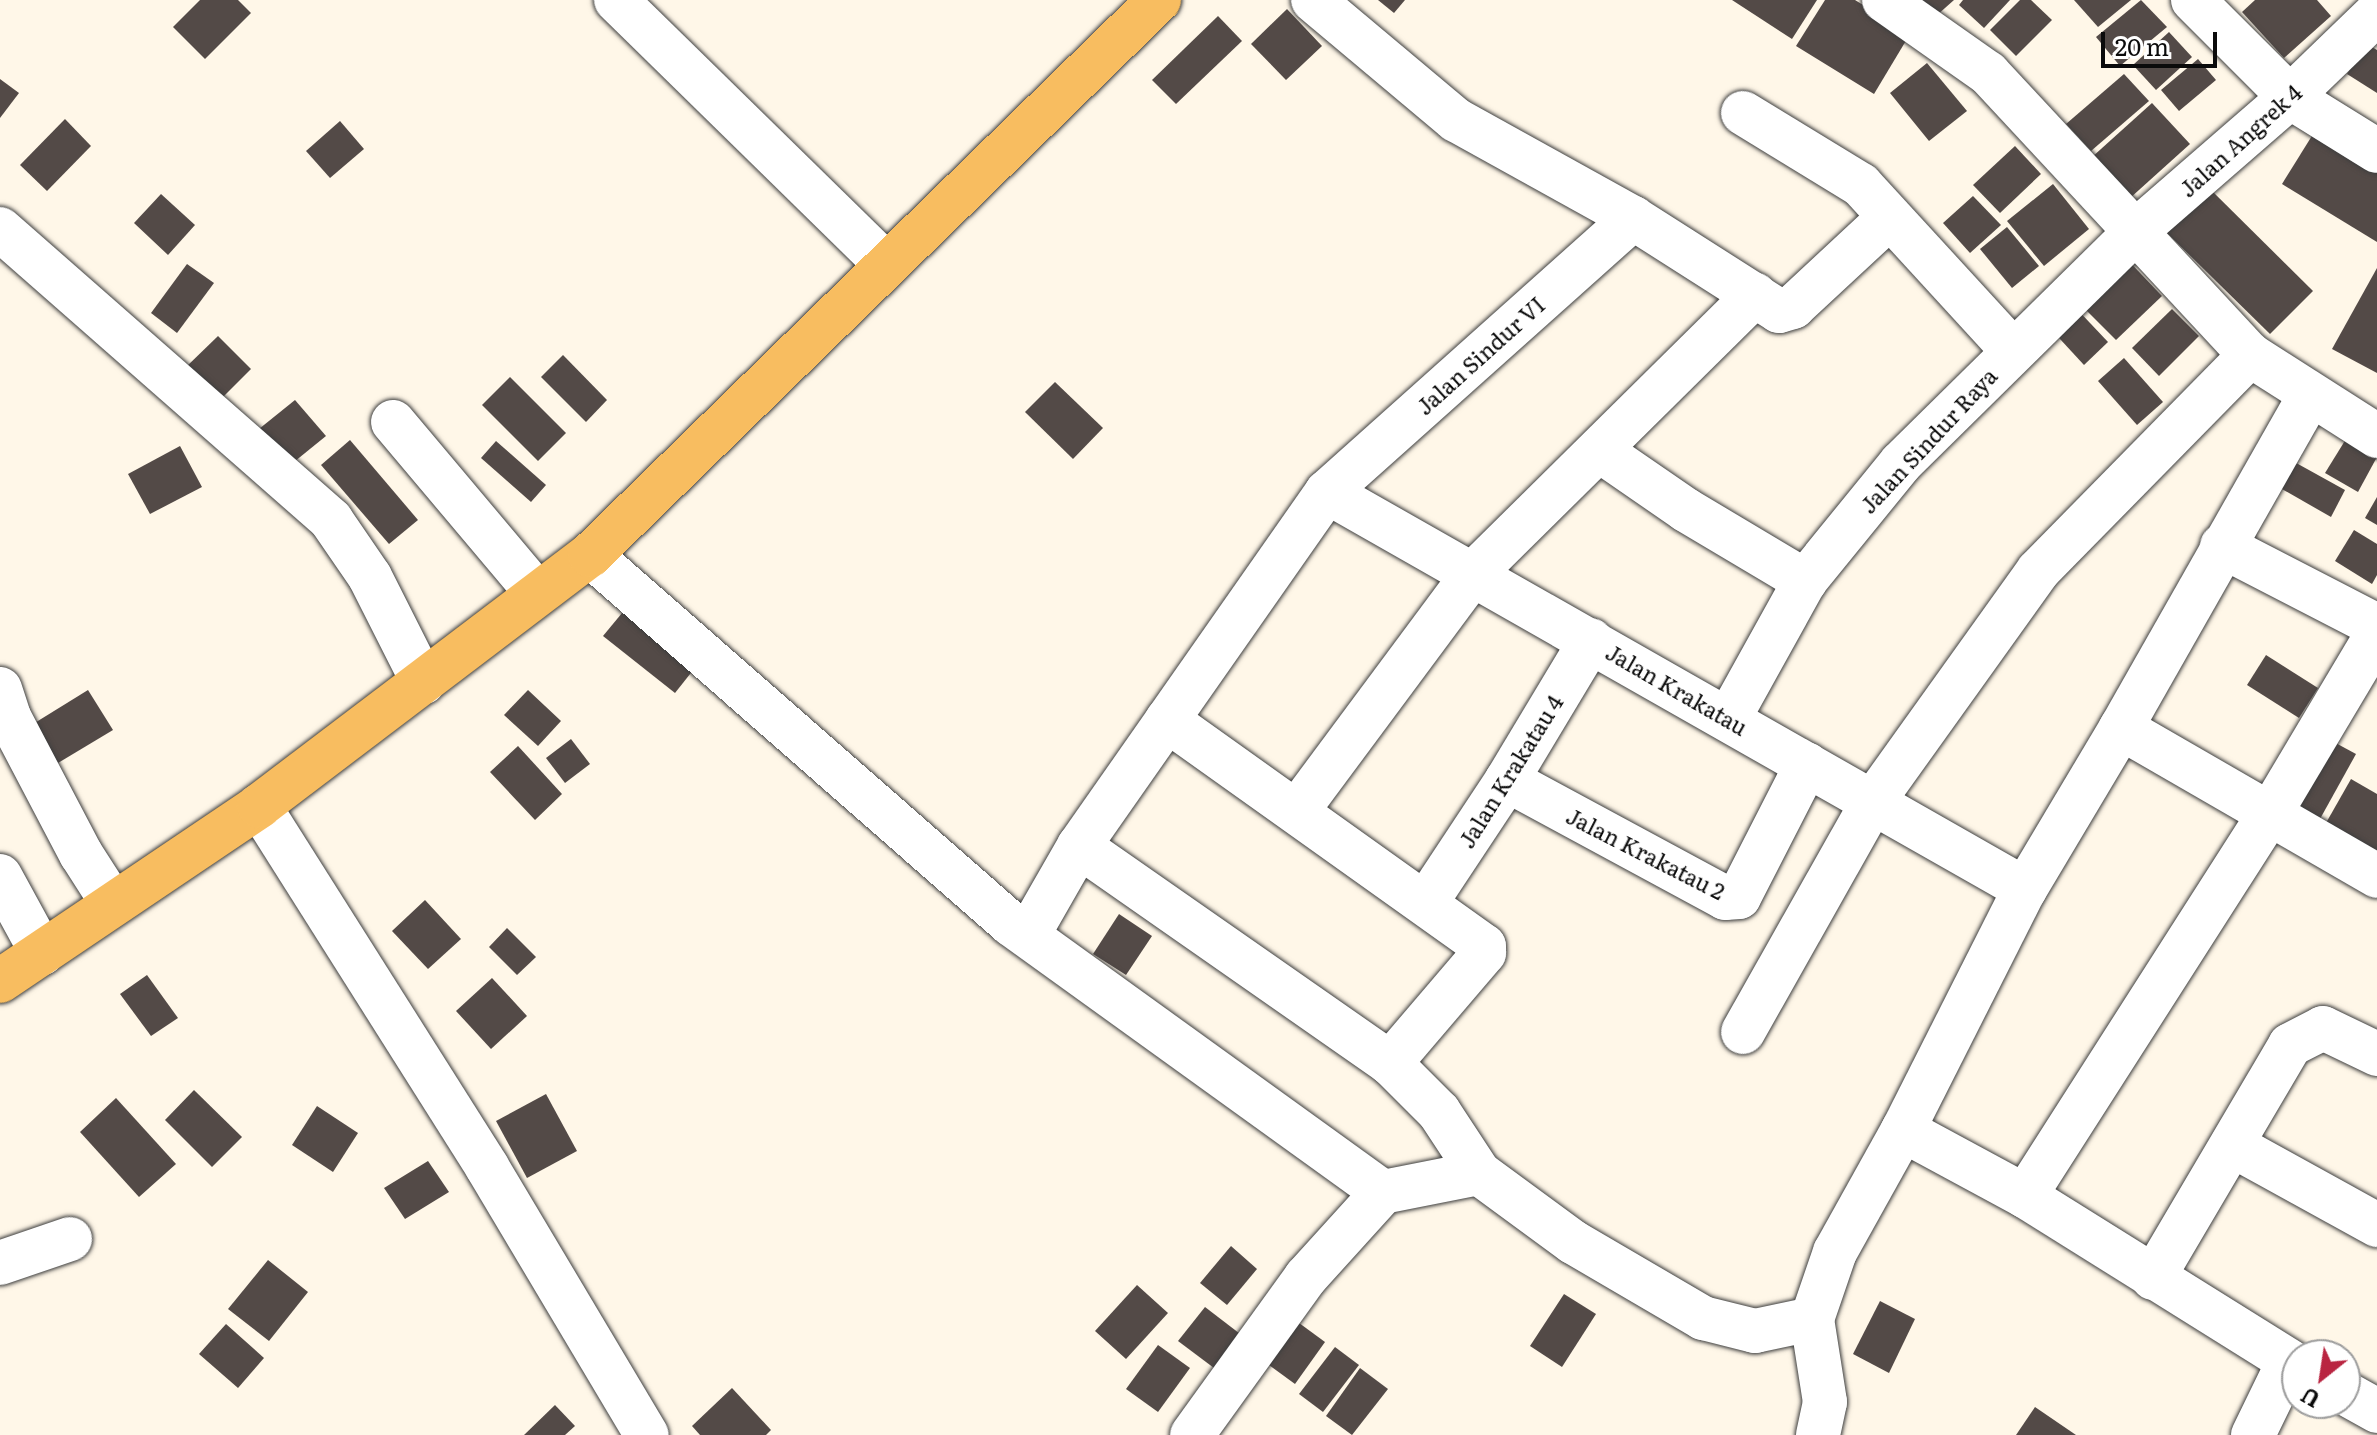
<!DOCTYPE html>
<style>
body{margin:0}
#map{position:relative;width:2377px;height:1435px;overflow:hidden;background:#fff7e8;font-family:Literata,serif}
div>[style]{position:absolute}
.building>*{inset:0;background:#534a47}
.roads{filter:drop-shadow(0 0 2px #3e3e3e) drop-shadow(0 0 2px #3e3e3e)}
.minor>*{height:44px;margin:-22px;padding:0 22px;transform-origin:22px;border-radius:22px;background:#fff}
.major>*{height:44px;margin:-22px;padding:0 22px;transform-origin:22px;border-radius:22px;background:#f8bd60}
span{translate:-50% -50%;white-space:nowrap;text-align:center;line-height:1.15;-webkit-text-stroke:8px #fff;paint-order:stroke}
.street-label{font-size:22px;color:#0b0b0b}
.north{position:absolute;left:2281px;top:1339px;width:80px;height:80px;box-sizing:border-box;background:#fff;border:2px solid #9d9d9d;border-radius:50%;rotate:210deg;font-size:22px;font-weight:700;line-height:32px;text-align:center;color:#0b0b0b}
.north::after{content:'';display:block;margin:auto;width:28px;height:36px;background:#b92541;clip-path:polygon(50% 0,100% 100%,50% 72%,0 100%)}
.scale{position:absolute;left:2101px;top:32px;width:116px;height:36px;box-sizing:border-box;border:4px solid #0b0b0b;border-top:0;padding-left:10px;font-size:24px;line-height:28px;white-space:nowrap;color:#0b0b0b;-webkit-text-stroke:6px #fff;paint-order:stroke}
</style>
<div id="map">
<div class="building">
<div style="clip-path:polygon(200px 0,238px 0,251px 13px,205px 59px,173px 27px)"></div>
<div style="clip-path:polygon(1378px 0,1405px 0,1394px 13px)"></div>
<div style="clip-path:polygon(1732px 0,1817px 0,1792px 39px)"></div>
<div style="clip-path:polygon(1825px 0,1855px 0,1910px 34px,1874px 94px,1796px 46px)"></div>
<div style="clip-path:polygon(1921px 0,1954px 0,1936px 16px)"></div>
<div style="clip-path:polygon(1963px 0,2010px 0,1984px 28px,1959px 5px)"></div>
<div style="clip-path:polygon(2020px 0,2031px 0,2052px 20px,2016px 56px,1990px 30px)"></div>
<div style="clip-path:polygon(2074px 0,2131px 0,2098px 27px)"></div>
<div style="clip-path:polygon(2141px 0,2167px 27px,2120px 66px,2096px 37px)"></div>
<div style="clip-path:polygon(2255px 0,2317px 0,2331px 16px,2284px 58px,2242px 12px)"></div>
<div style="clip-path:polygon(1287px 9px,1322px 46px,1286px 80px,1251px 44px)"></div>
<div style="clip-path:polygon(1218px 16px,1242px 41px,1176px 104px,1152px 80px)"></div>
<div style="clip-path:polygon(2169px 32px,2192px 57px,2156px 90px,2133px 65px)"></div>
<div style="clip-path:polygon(2365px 43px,2377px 50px,2377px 93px,2347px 74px)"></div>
<div style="clip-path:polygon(2198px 59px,2216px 80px,2179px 111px,2161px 90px)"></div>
<div style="clip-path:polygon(1927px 63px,1967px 111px,1929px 141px,1890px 93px)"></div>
<div style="clip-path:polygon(2124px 74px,2149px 101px,2091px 151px,2066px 124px)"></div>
<div style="clip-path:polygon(0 79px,19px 93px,0 118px)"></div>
<div style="clip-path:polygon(2152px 103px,2190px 144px,2129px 199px,2091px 158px)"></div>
<div style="clip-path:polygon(65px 119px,91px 146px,47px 191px,20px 165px)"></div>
<div style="clip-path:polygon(340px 121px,364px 149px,330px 178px,306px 151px)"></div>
<div style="clip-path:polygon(2315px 131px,2377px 169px,2377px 242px,2282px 184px)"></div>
<div style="clip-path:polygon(2015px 146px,2041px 174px,2000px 213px,1973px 185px)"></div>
<div style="clip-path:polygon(2053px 184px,2089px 229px,2044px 266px,2007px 221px)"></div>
<div style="clip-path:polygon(2210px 189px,2313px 291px,2270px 334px,2167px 233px)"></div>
<div style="clip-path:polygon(161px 194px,195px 225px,168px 255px,134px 223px)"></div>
<div style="clip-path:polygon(1973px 196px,2001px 225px,1970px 253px,1943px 223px)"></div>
<div style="clip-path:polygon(2007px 227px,2039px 266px,2012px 288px,1980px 249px)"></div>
<div style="clip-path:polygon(2123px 255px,2162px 296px,2116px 340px,2076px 300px)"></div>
<div style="clip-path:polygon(187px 264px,214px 283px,177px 333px,151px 313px)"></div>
<div style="clip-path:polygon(2377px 268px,2377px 373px,2332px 349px)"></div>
<div style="clip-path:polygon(2073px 305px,2108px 342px,2084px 365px,2048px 326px)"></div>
<div style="clip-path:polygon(2172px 309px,2199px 336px,2159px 376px,2132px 348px)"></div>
<div style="clip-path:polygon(218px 336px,251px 369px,217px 403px,184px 369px)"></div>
<div style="clip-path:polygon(563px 355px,607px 400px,586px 422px,541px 377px)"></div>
<div style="clip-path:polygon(2124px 358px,2163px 402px,2137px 425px,2098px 381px)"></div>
<div style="clip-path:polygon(510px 377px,566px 433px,538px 461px,482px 405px)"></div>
<div style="clip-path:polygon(1055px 382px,1103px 428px,1073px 459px,1025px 412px)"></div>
<div style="clip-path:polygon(295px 400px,326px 436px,289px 466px,259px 429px)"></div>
<div style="clip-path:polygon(2346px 439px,2377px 457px,2358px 492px,2325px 473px)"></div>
<div style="clip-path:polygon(350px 440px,418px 520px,389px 544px,321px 465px)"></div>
<div style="clip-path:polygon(496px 441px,546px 485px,531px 502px,481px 458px)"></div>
<div style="clip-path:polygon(180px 446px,202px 487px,150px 514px,128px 474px)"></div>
<div style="clip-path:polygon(2289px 459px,2345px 490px,2331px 517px,2275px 485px)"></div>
<div style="clip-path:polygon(2377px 497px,2377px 525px,2365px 518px)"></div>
<div style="clip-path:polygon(2354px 530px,2377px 544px,2377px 575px,2372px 584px,2335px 561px)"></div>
<div style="clip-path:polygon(627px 607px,698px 664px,675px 693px,603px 636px)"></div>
<div style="clip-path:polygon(2266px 655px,2318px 688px,2299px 718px,2247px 685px)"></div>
<div style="clip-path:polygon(88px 690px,113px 730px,58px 763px,33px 724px)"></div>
<div style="clip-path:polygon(528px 690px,561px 721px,538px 746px,504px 715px)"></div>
<div style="clip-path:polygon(2319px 734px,2356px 754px,2315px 828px,2278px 807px)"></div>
<div style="clip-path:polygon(571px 739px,590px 764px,565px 783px,546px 758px)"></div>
<div style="clip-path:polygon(518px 746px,562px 794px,535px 820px,490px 772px)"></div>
<div style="clip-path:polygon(2351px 779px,2377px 794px,2377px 850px,2372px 858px,2322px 830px)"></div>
<div style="clip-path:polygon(425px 900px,461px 939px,428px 969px,392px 931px)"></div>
<div style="clip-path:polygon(1119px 914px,1152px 936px,1126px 975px,1093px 954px)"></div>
<div style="clip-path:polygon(507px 928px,536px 957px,517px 975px,489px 947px)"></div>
<div style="clip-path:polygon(147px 975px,178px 1018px,151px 1036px,120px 994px)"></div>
<div style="clip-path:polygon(492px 978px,527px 1016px,491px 1049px,456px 1011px)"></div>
<div style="clip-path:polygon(194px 1090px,242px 1137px,212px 1167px,165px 1120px)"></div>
<div style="clip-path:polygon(546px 1094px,577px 1151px,527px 1178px,496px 1121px)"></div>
<div style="clip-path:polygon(116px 1098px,176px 1164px,139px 1197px,80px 1132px)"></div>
<div style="clip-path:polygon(317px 1106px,358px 1133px,333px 1172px,292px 1145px)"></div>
<div style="clip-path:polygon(428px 1161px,449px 1192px,405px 1219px,384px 1188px)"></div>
<div style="clip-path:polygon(1231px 1246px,1257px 1269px,1227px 1305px,1200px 1283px)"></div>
<div style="clip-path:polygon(268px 1260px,308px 1292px,269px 1341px,228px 1309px)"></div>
<div style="clip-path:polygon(1137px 1285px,1168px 1313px,1126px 1359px,1095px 1331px)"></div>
<div style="clip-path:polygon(1564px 1294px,1596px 1314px,1562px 1367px,1530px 1346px)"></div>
<div style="clip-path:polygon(1880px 1301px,1915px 1319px,1889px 1373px,1853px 1354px)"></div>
<div style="clip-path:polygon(1205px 1307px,1248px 1340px,1222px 1374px,1178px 1341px)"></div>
<div style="clip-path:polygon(1295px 1320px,1325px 1342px,1295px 1384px,1265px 1362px)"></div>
<div style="clip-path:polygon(226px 1324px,264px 1358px,238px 1388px,199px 1354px)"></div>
<div style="clip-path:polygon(1158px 1345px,1190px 1368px,1158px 1412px,1126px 1389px)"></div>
<div style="clip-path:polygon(1335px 1347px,1359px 1365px,1323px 1412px,1299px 1394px)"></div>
<div style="clip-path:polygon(1360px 1368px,1388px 1389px,1352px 1435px,1326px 1416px)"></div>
<div style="clip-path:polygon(732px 1388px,771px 1430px,766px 1435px,700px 1435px,692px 1426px)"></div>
<div style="clip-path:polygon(555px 1405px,575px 1426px,565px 1435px,524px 1435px)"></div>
<div style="clip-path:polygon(2035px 1407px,2076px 1435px,2016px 1435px)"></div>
</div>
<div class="roads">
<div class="minor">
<div style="left:616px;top:0;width:379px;rotate:44.4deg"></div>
<div style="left:1313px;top:0;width:187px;rotate:40deg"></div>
<div style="left:1456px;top:120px;width:202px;rotate:29deg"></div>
<div style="left:1633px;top:218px;width:173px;rotate:32.5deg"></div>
<div style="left:1779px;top:311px;width:15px;rotate:-16deg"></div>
<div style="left:1793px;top:307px;width:132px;rotate:-42.9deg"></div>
<div style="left:1884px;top:0;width:127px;rotate:35.1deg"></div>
<div style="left:1988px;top:73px;width:385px;rotate:47.1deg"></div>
<div style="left:2250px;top:355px;width:151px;rotate:32.5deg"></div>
<div style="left:2193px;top:0;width:137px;rotate:45deg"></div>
<div style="left:2290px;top:97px;width:102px;rotate:31.8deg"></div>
<div style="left:1743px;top:113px;width:138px;rotate:31.4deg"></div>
<div style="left:1861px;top:185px;width:224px;rotate:47.5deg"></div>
<div style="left:0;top:229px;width:441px;rotate:41.3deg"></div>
<div style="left:331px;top:520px;width:69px;rotate:55.6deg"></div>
<div style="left:370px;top:577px;width:118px;rotate:63.2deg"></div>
<div style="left:393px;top:422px;width:224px;rotate:49.9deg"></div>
<div style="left:1599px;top:450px;width:106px;rotate:34.6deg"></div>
<div style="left:1686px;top:510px;width:139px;rotate:30.8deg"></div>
<div style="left:1327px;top:492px;width:803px;rotate:29.63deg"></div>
<div style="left:2222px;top:546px;width:174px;rotate:27.3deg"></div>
<div style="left:590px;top:555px;width:560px;rotate:41.23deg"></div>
<div style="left:1011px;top:924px;width:458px;rotate:35.8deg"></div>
<div style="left:0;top:689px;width:29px;rotate:72deg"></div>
<div style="left:9px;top:717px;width:155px;rotate:62.3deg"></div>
<div style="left:81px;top:854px;width:59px;rotate:57.4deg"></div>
<div style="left:1729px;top:718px;width:157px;rotate:-61deg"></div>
<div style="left:1805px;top:581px;width:152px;rotate:-50.9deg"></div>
<div style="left:1901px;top:463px;width:330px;rotate:-44.6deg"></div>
<div style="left:2136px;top:231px;width:204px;rotate:-41deg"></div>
<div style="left:2290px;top:97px;width:121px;rotate:-44deg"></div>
<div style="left:1167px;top:720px;width:389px;rotate:35.5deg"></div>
<div style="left:1484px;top:946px;width:7px;rotate:90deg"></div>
<div style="left:1484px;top:953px;width:145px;rotate:130.5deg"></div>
<div style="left:2121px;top:728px;width:296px;rotate:30deg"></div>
<div style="left:1507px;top:780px;width:248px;rotate:28.4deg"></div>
<div style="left:1725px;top:898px;width:14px;rotate:-4deg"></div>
<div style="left:1739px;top:897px;width:149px;rotate:-62.9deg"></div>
<div style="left:259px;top:806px;width:427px;rotate:57.7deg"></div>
<div style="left:487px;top:1167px;width:312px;rotate:59.2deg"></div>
<div style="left:1297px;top:811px;width:295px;rotate:-53.4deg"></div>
<div style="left:1473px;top:574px;width:397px;rotate:-44.7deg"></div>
<div style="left:1079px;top:846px;width:379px;rotate:34.9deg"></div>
<div style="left:1390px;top:1063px;width:69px;rotate:45deg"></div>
<div style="left:1439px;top:1112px;width:73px;rotate:56.7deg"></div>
<div style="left:0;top:876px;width:88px;rotate:61.4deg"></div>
<div style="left:1427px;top:901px;width:145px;rotate:-56.5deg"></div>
<div style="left:1507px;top:780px;width:163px;rotate:-59deg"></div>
<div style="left:1028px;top:935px;width:103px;rotate:-60.2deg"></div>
<div style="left:1079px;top:846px;width:432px;rotate:-55deg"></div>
<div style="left:1327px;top:492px;width:411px;rotate:-41.8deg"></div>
<div style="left:1743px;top:1032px;width:263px;rotate:-60.6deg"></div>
<div style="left:1872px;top:803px;width:285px;rotate:-54.4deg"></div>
<div style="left:2038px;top:571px;width:303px;rotate:-45.5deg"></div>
<div style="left:1903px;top:1130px;width:139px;rotate:28.4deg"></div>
<div style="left:2025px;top:1196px;width:321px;rotate:32deg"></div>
<div style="left:2232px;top:1145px;width:166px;rotate:28.9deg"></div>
<div style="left:2025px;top:1196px;width:456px;rotate:-57.4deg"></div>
<div style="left:2271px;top:812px;width:207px;rotate:-59.2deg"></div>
<div style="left:0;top:1263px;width:74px;rotate:-18.9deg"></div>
<div style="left:2153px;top:1278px;width:270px;rotate:-59.5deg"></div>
<div style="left:2290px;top:1045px;width:37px;rotate:-27deg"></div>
<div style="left:2323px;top:1028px;width:60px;rotate:25.7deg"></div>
<div style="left:1812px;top:1319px;width:84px;rotate:81.1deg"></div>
<div style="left:1825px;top:1402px;width:34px;rotate:102deg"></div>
<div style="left:2345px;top:1393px;width:37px;rotate:29deg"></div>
<div style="left:1192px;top:1435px;width:195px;rotate:-54.2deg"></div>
<div style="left:1306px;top:1277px;width:115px;rotate:-47.8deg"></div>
<div style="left:1383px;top:1192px;width:98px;rotate:-11.2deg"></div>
<div style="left:1479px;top:1173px;width:117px;rotate:36.3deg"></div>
<div style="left:1573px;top:1242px;width:151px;rotate:30.3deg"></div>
<div style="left:1703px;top:1318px;width:54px;rotate:14deg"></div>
<div style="left:1755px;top:1331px;width:58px;rotate:-11.9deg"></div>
<div style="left:1812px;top:1319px;width:71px;rotate:-71.1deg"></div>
<div style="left:1835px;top:1252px;width:140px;rotate:-60.9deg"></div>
<div style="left:1903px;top:1130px;width:270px;rotate:-63.2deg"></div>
<div style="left:2025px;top:889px;width:187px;rotate:-59.2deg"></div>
<div style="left:2121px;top:728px;width:383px;rotate:-60.4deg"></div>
<div style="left:2253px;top:1435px;width:82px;rotate:-64.1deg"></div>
</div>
<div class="major">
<div style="left:0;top:981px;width:313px;rotate:-34deg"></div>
<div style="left:259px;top:806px;width:415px;rotate:-37.2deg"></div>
<div style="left:590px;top:555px;width:795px;rotate:-44.29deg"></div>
</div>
</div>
<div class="street-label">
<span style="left:2240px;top:140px;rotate:-42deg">Jalan Angrek 4</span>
<span style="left:1480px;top:355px;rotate:-42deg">Jalan Sindur VI</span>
<span style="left:1928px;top:440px;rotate:-47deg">Jalan Sindur Raya</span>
<span style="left:1677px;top:689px;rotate:30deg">Jalan Krakatau</span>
<span style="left:1510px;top:771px;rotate:-58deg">Jalan Krakatau 4</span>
<span style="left:1646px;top:853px;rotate:27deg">Jalan Krakatau 2</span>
</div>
<div class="north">U</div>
<div class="scale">20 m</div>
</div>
